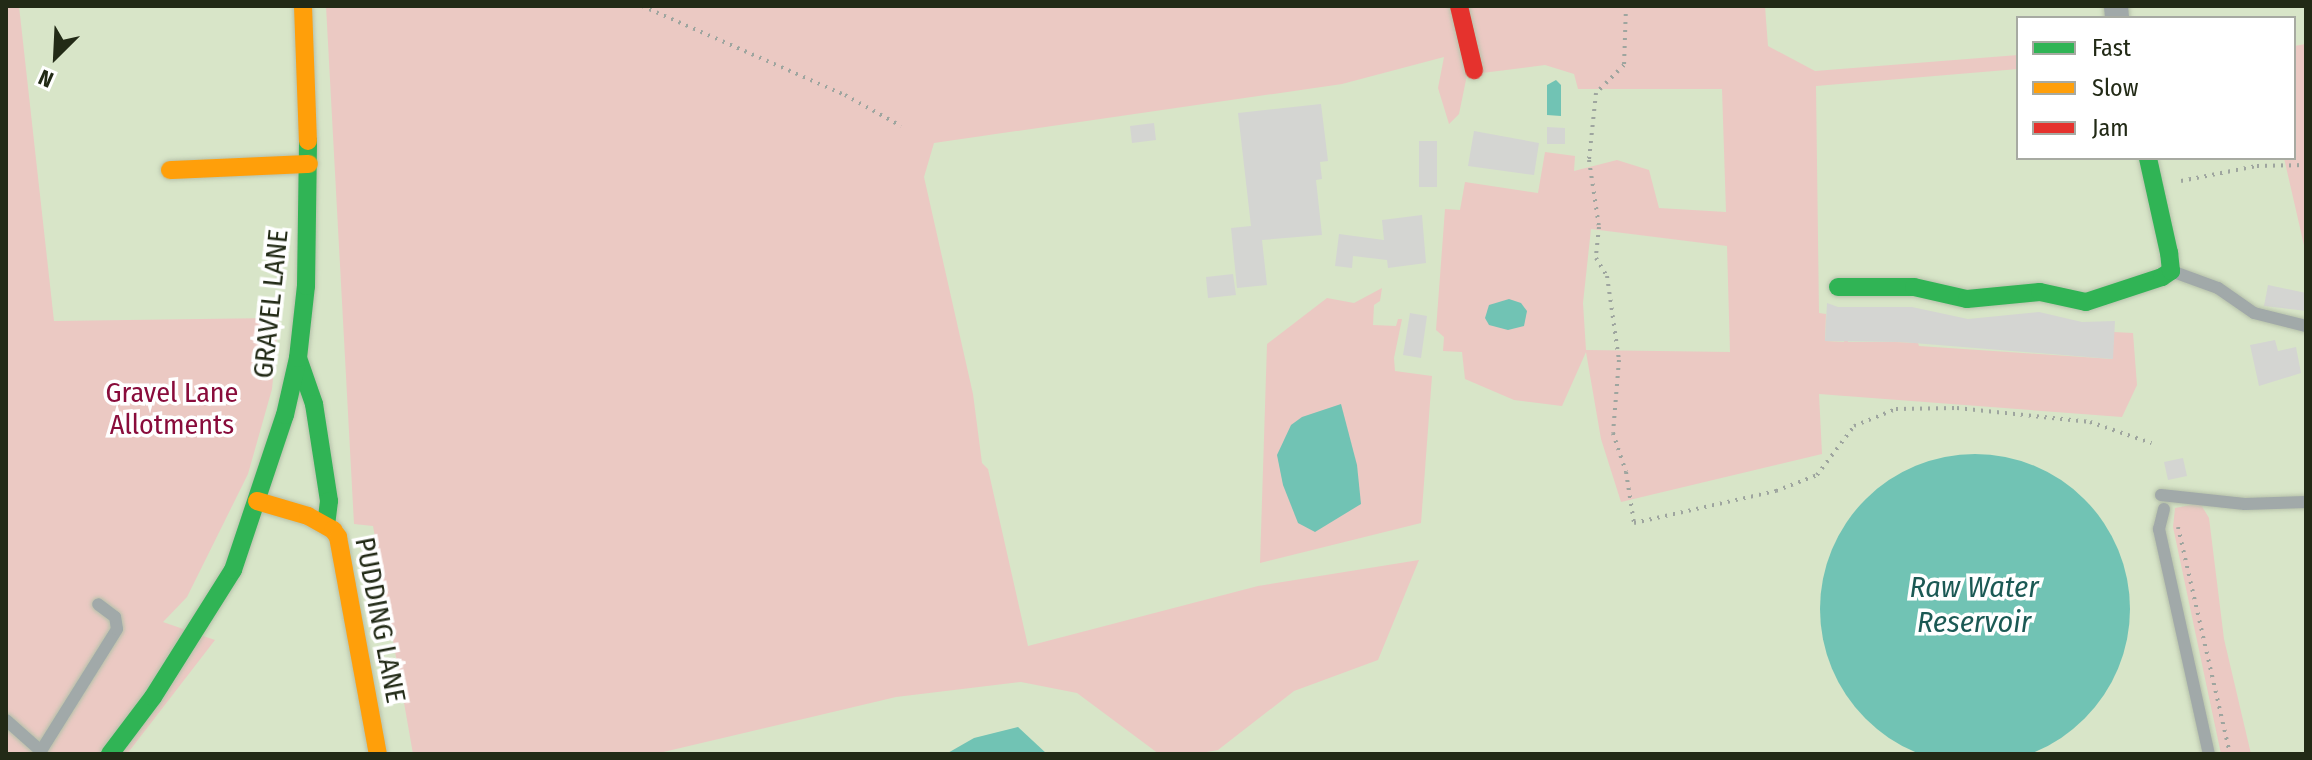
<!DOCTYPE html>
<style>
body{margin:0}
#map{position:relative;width:2312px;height:760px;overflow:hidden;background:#d8e5c8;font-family:"Fira Sans Condensed",sans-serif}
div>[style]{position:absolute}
.green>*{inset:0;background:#ebc9c3}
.water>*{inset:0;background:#71c3b4}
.round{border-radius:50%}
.building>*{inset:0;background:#d4d5d2}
.path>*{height:4px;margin-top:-2px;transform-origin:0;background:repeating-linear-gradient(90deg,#9ea59f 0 2px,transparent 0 8px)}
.roads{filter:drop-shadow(0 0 2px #b6c1aa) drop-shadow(0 0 2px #b6c1aa)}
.lane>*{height:12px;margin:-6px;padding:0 6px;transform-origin:6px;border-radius:6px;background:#a1a9a9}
.street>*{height:24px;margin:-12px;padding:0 12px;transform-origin:12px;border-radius:12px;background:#a1a9a9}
.fast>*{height:18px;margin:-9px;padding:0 9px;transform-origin:9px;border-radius:9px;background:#30b455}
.slow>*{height:18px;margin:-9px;padding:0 9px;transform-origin:9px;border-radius:9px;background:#ff9f0a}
.jam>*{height:18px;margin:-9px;padding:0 9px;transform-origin:9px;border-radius:9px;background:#e5322d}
span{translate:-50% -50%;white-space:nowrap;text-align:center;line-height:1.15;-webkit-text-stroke:7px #fff;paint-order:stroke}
.street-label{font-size:28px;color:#222a16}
.park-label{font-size:28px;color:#890c3b}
.water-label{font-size:30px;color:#1b5954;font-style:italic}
.frame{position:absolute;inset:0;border:8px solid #222a16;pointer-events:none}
.legend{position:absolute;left:2016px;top:16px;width:280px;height:144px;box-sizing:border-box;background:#fff;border:2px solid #a7aaa2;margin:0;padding:10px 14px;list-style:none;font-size:24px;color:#222a16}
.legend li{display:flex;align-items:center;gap:16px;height:40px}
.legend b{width:40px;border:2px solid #a7aaa2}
.north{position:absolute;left:16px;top:16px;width:80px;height:80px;-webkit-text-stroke:6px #fff;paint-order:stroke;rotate:204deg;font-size:22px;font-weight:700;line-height:32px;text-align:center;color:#222a16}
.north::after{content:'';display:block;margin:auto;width:28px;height:36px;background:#222a16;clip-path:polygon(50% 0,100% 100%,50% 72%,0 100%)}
</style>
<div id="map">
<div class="green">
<div style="clip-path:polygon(6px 6px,19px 6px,54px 321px,279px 318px,272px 389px,248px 474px,187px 597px,163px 622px,215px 640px,127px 754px,6px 754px)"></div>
<div style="clip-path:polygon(326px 6px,1451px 6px,1467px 75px,1459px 114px,1449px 124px,1438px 88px,1444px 57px,1342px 84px,934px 143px,924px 177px,973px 394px,982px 463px,988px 469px,1028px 646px,1258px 586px,1419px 560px,1378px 660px,1294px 691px,1218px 750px,1195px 754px,1159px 754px,1077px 693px,1021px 682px,896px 697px,655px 754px,413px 754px,373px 526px,354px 524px)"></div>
<div style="clip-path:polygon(evenodd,1467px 6px,1765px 6px,1768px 46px,1815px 71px,2018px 55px,2018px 69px,1816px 86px,1819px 313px,1826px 314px,1825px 341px,1844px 342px,1846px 324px,1848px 342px,1895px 342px,1918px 343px,1919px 346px,2112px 359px,2114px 332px,2133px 333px,2137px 385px,2122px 417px,1819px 394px,1822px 454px,1621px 502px,1601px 439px,1586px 352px,1562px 406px,1514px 400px,1465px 379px,1462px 352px,1443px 351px,1444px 337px,1436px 330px,1445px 209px,1460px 210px,1465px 182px,1538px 193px,1545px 152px,1575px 156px,1574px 171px,1617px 160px,1649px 170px,1659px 208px,1726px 212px,1722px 89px,1578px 89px,1574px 74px,1545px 65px,1482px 73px,1467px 6px,1591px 229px,1727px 246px,1730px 352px,1586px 350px,1583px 303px,1591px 229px)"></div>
<div style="clip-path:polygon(2306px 44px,2306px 254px,2284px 158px,2294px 158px,2294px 46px)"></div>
<div style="clip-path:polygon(1382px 288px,1380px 301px,1374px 305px,1373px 325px,1396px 326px,1398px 319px,1402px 319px,1394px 358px,1395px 371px,1432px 376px,1421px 523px,1260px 563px,1267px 344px,1327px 298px,1354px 303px)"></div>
<div style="clip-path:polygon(2200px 503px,2209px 518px,2224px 639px,2251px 754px,2221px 754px,2173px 527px,2175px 508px)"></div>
</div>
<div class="water">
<div style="clip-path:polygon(1556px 80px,1561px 85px,1561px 116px,1547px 115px,1547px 85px)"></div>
<div style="clip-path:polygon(1509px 299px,1521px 303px,1527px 311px,1524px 326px,1508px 330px,1489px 325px,1485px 318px,1489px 305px)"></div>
<div style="clip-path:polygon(1341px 404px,1357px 465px,1361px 504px,1315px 532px,1298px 523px,1283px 485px,1277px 455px,1291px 425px,1302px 417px)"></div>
<div class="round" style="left:1820px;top:454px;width:310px;height:310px"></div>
<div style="clip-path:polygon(1018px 727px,1047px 754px,946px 754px,974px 738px)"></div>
</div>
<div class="building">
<div style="clip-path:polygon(1321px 104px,1328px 161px,1320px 162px,1322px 179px,1316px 180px,1322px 235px,1262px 240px,1267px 285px,1237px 288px,1231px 228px,1251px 226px,1238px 113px)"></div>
<div style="clip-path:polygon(1154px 123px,1156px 140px,1132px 143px,1130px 126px)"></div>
<div style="clip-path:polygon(1547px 127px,1565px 128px,1565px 144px,1547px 144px)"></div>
<div style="clip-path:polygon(1474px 131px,1539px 143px,1534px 175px,1468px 166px)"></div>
<div style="clip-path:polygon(1419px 141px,1437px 141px,1437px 187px,1419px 187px)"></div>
<div style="clip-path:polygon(1422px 215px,1426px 263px,1388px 268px,1387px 260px,1353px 256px,1352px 268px,1335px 266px,1339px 234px,1384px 240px,1382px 220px)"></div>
<div style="clip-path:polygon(1233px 274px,1236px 295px,1208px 298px,1206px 277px)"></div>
<div style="clip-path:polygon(2268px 285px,2306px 293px,2306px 311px,2264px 306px)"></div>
<div style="clip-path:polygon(1827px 303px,1838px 307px,1912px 307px,1968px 319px,2039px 312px,2082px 322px,2115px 321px,2113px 359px,1901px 342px,1825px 341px)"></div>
<div style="clip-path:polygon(1410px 313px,1427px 316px,1421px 358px,1403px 355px)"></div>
<div style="clip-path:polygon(2275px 340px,2278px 351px,2296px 347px,2301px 373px,2259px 386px,2250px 345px)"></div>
<div style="clip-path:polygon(2183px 458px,2187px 476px,2168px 480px,2164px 462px)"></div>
</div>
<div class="path">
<div style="left:642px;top:6px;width:222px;rotate:23.7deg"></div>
<div style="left:845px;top:95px;width:64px;rotate:29deg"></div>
<div style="left:1626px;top:6px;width:59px;rotate:91.9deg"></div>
<div style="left:1624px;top:65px;width:40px;rotate:135deg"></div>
<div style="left:1596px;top:93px;width:67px;rotate:96deg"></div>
<div style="left:1589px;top:160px;width:68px;rotate:81.5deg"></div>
<div style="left:1599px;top:227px;width:31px;rotate:96deg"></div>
<div style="left:1596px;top:258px;width:21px;rotate:59deg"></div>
<div style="left:1607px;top:276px;width:85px;rotate:81.9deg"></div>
<div style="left:1619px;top:360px;width:73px;rotate:94.7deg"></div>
<div style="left:1613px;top:433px;width:41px;rotate:71.6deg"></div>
<div style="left:1626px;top:472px;width:52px;rotate:81.1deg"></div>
<div style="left:1634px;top:523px;width:146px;rotate:-12.7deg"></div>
<div style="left:1776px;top:491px;width:44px;rotate:-21.3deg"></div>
<div style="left:1817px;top:475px;width:61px;rotate:-52.9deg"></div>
<div style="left:1854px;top:426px;width:45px;rotate:-22deg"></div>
<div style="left:1896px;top:409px;width:61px;rotate:-0.9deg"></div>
<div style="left:1957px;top:408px;width:134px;rotate:6deg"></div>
<div style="left:2090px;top:422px;width:65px;rotate:19deg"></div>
<div style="left:2181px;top:181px;width:77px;rotate:-11.2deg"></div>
<div style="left:2257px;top:166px;width:48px;rotate:-1.2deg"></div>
<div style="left:2178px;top:527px;width:233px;rotate:77.1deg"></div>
</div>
<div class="roads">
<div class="lane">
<div style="left:2174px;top:272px;width:47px;rotate:20deg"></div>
<div style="left:2218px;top:288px;width:44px;rotate:34.8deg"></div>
<div style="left:2254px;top:313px;width:54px;rotate:14deg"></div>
<div style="left:2161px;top:495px;width:84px;rotate:6.1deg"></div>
<div style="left:2245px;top:504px;width:61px;rotate:-1.9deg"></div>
<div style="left:2164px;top:509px;width:21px;rotate:104deg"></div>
<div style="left:2159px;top:529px;width:230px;rotate:77.5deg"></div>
<div style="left:6px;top:720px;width:47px;rotate:41.5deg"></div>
<div style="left:39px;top:754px;width:147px;rotate:-58deg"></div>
<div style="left:117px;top:629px;width:12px;rotate:-99deg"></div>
<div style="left:115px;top:617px;width:21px;rotate:-143deg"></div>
</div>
<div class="street">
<div style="left:2116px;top:6px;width:12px;rotate:85deg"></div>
</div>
<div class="fast">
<div style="left:1838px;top:287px;width:76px"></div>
<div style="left:1914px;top:287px;width:54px;rotate:12.8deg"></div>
<div style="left:1967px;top:299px;width:73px;rotate:-5.5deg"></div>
<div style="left:2040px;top:292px;width:47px;rotate:12.3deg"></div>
<div style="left:2086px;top:302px;width:80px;rotate:-18.2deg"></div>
<div style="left:2162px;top:277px;width:11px;rotate:-34deg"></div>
<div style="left:2171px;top:271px;width:18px;rotate:-96deg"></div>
<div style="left:2169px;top:253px;width:97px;rotate:-102.5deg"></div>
<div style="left:298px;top:358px;width:49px;rotate:70.8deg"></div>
<div style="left:314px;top:404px;width:98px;rotate:81.2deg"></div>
<div style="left:329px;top:501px;width:24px;rotate:97deg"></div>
<div style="left:110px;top:754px;width:71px;rotate:-53deg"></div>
<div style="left:153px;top:697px;width:150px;rotate:-57.8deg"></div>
<div style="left:233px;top:570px;width:163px;rotate:-71.5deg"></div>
<div style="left:285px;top:415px;width:58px;rotate:-77.2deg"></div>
<div style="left:298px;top:358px;width:72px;rotate:-83.7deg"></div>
<div style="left:306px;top:286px;width:145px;rotate:-89.2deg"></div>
</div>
<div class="slow">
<div style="left:303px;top:6px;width:135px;rotate:87.9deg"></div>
<div style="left:170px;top:170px;width:139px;rotate:-2.5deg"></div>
<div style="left:257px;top:501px;width:53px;rotate:16.4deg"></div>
<div style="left:308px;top:516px;width:29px;rotate:29deg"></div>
<div style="left:333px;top:530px;width:9px;rotate:54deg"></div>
<div style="left:338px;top:537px;width:221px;rotate:79.6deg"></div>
</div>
<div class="jam">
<div style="left:1459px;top:6px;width:66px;rotate:76.8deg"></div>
</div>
</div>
<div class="street-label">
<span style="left:271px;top:304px;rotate:-84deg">GRAVEL LANE</span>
<span style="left:380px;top:620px;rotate:79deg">PUDDING LANE</span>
</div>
<div class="park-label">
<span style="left:172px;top:409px">Gravel Lane<br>Allotments</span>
</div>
<div class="water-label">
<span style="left:1974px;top:604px">Raw Water<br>Reservoir</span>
</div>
<div class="frame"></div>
<ul class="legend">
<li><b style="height:10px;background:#30b455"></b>Fast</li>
<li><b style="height:10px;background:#ff9f0a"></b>Slow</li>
<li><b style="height:10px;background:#e5322d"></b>Jam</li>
</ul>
<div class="north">N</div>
</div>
